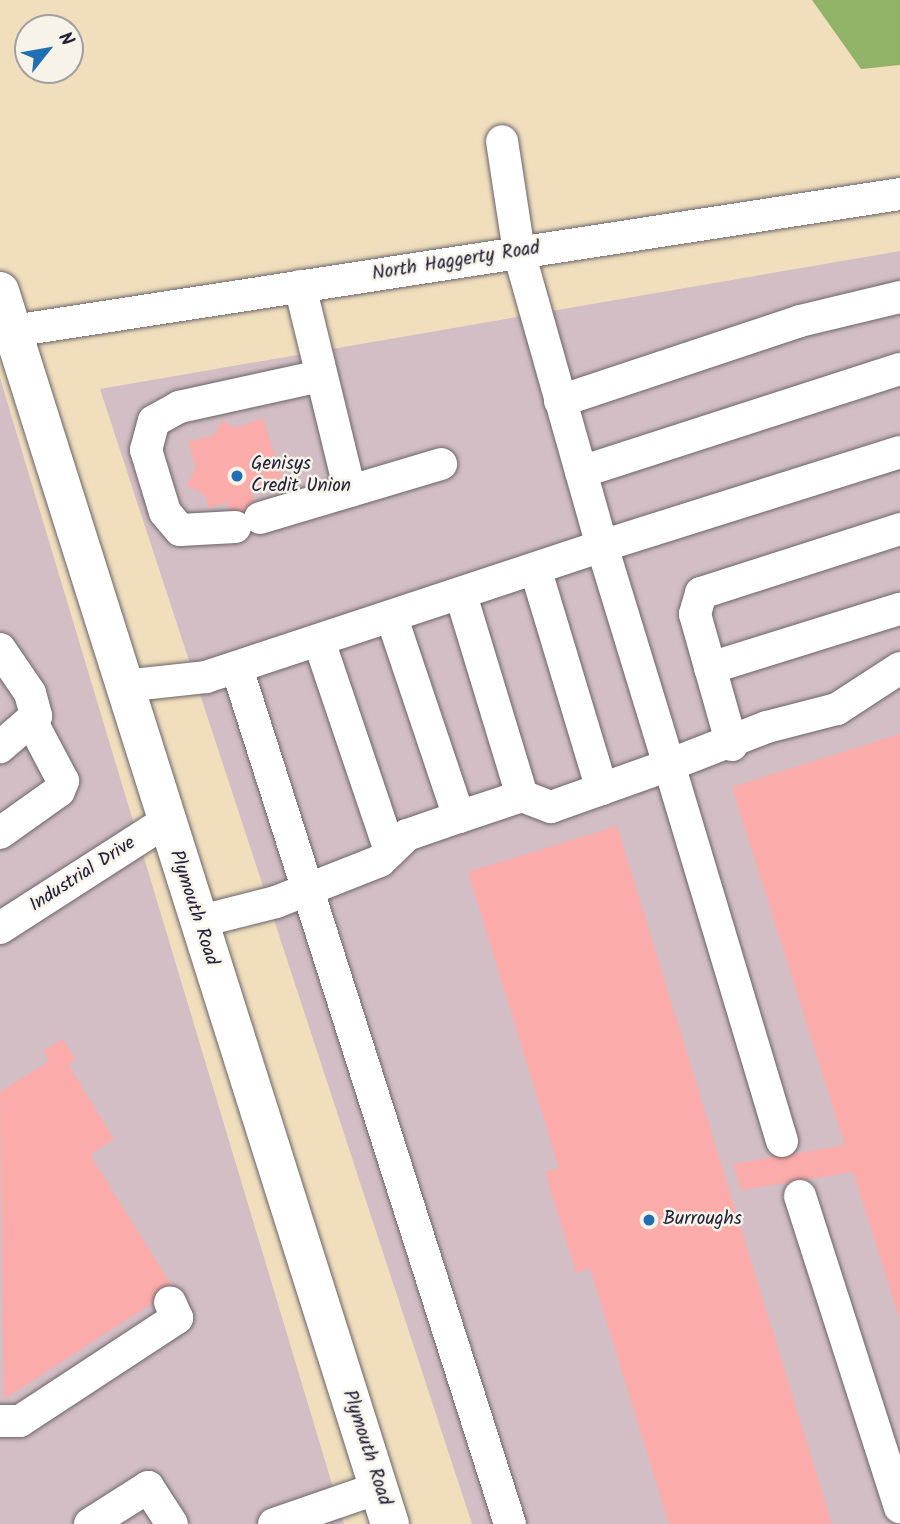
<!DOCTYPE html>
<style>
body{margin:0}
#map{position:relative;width:900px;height:1524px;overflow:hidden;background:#f0debd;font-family:Kalam,sans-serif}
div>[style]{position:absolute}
.industrial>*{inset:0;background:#d2bec4}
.forest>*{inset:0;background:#91b368}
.building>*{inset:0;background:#fbaba9}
.roads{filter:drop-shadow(0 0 2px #6a6468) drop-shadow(0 0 2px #6a6468)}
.minor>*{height:32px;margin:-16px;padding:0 16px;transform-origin:16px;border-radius:16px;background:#fff}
.major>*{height:38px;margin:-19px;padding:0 19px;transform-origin:19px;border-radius:19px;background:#fff}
.dots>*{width:19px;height:19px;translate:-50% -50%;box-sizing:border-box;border:4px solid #f7f3e8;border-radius:50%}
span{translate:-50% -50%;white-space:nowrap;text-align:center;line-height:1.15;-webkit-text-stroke:5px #f7f3e8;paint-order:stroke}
.street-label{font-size:19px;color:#22223b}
.poi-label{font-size:19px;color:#22223b}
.left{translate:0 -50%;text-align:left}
.north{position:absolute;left:14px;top:14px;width:70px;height:70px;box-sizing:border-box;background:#f7f3e8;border:2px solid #a29fa3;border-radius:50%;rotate:59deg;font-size:19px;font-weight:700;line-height:28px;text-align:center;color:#22223b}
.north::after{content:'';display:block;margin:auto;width:24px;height:32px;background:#1f6fb2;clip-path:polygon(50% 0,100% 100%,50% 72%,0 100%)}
</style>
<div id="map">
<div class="industrial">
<div style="clip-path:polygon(900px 251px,900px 1524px,472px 1524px,100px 389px)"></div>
<div style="clip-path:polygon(0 378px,344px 1524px,0 1524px)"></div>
</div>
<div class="forest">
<div style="clip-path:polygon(812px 0,900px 0,900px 65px,861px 69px)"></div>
</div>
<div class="building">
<div style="clip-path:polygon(263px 418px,284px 484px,252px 494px,262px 526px,238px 534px,227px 502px,209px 508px,205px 495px,187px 486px,196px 467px,188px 442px,214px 435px,222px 421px,236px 428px)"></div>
<div style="clip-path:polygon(900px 734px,900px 1317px,899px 1317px,853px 1172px,741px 1190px,733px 1164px,845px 1145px,732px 787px)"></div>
<div style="clip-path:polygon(617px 826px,832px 1524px,669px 1524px,590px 1268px,576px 1273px,545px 1172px,559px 1168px,468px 872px)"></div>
<div style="clip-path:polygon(63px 1039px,76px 1060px,68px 1064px,114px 1139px,90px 1155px,174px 1289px,4px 1399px,0 1092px,49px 1061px,43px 1051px)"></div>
</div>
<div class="roads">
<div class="minor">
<div style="left:300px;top:286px;width:211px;rotate:76.3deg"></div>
<div style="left:13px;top:331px;width:898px;rotate:-8.78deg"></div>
<div style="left:560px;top:401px;width:253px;rotate:-18.4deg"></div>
<div style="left:800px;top:321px;width:103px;rotate:-13.5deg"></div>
<div style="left:581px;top:472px;width:335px;rotate:-17.9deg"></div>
<div style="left:260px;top:518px;width:189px;rotate:-16.6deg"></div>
<div style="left:235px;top:527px;width:55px;rotate:176.9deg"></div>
<div style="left:180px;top:530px;width:23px;rotate:-130deg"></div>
<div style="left:165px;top:512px;width:65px;rotate:-107deg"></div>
<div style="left:146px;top:450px;width:30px;rotate:-75deg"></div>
<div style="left:154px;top:421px;width:29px;rotate:-29deg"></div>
<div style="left:179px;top:407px;width:144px;rotate:-12.4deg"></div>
<div style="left:536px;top:571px;width:228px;rotate:73.2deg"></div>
<div style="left:461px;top:595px;width:210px;rotate:73.1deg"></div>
<div style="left:392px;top:618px;width:210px;rotate:71.4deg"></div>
<div style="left:319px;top:641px;width:222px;rotate:71.3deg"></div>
<div style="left:0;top:649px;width:53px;rotate:55.7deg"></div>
<div style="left:30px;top:693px;width:24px;rotate:75deg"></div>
<div style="left:36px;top:716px;width:48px;rotate:139.3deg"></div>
<div style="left:237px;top:668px;width:898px;rotate:72.31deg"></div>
<div style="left:710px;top:668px;width:199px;rotate:-17.3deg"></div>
<div style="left:123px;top:686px;width:83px;rotate:-6.2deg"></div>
<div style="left:206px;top:677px;width:417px;rotate:-18.3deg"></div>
<div style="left:602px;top:546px;width:305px;rotate:-105.8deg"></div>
<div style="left:519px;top:252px;width:112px;rotate:-98.7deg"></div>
<div style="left:732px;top:745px;width:136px;rotate:-105.8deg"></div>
<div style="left:695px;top:614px;width:22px;rotate:-74deg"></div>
<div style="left:701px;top:593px;width:209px;rotate:-17.8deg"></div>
<div style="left:0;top:833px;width:72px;rotate:-35.4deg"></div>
<div style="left:59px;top:791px;width:11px;rotate:-68deg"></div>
<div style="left:63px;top:781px;width:64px;rotate:-117.8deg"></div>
<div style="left:197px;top:922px;width:81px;rotate:-14.2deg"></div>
<div style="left:276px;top:902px;width:112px;rotate:-21.5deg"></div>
<div style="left:380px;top:861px;width:37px;rotate:-44deg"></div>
<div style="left:407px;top:835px;width:55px;rotate:-19.1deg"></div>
<div style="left:459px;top:817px;width:66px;rotate:-18.4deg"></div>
<div style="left:522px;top:796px;width:31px;rotate:21deg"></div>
<div style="left:551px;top:807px;width:125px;rotate:-19.6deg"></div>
<div style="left:669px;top:765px;width:229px;rotate:-107deg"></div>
<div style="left:602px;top:546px;width:312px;rotate:-17.5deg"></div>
<div style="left:0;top:928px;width:196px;rotate:-32.7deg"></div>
<div style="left:782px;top:1141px;width:393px;rotate:-106.7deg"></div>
<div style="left:669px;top:765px;width:105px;rotate:-21.2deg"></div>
<div style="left:767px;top:727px;width:72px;rotate:-14.4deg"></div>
<div style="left:837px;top:709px;width:75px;rotate:-33.1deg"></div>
<div style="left:800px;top:1196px;width:327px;rotate:72.2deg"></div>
<div style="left:0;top:1421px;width:20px"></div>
<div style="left:20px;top:1421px;width:188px;rotate:-33.3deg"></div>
<div style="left:177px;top:1318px;width:17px;rotate:-114deg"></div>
<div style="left:90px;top:1524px;width:69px;rotate:-32.5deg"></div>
<div style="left:148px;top:1487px;width:44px;rotate:57deg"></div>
<div style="left:274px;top:1524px;width:110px;rotate:-19.1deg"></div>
</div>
<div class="major">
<div style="left:0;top:291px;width:1293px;rotate:72.45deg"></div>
</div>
</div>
<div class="dots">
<div style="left:237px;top:476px;background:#1f6fb2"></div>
<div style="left:649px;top:1220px;background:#1f6fb2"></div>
</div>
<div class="street-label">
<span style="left:456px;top:262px;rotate:-9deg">North Haggerty Road</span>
<span style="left:83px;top:875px;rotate:-33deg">Industrial Drive</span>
<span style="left:193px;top:908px;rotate:72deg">Plymouth Road</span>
<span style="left:366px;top:1448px;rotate:72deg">Plymouth Road</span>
</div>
<div class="poi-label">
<span class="left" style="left:251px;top:476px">Genisys<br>Credit Union</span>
<span class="left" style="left:663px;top:1220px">Burroughs</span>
</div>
<div class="north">N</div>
</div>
